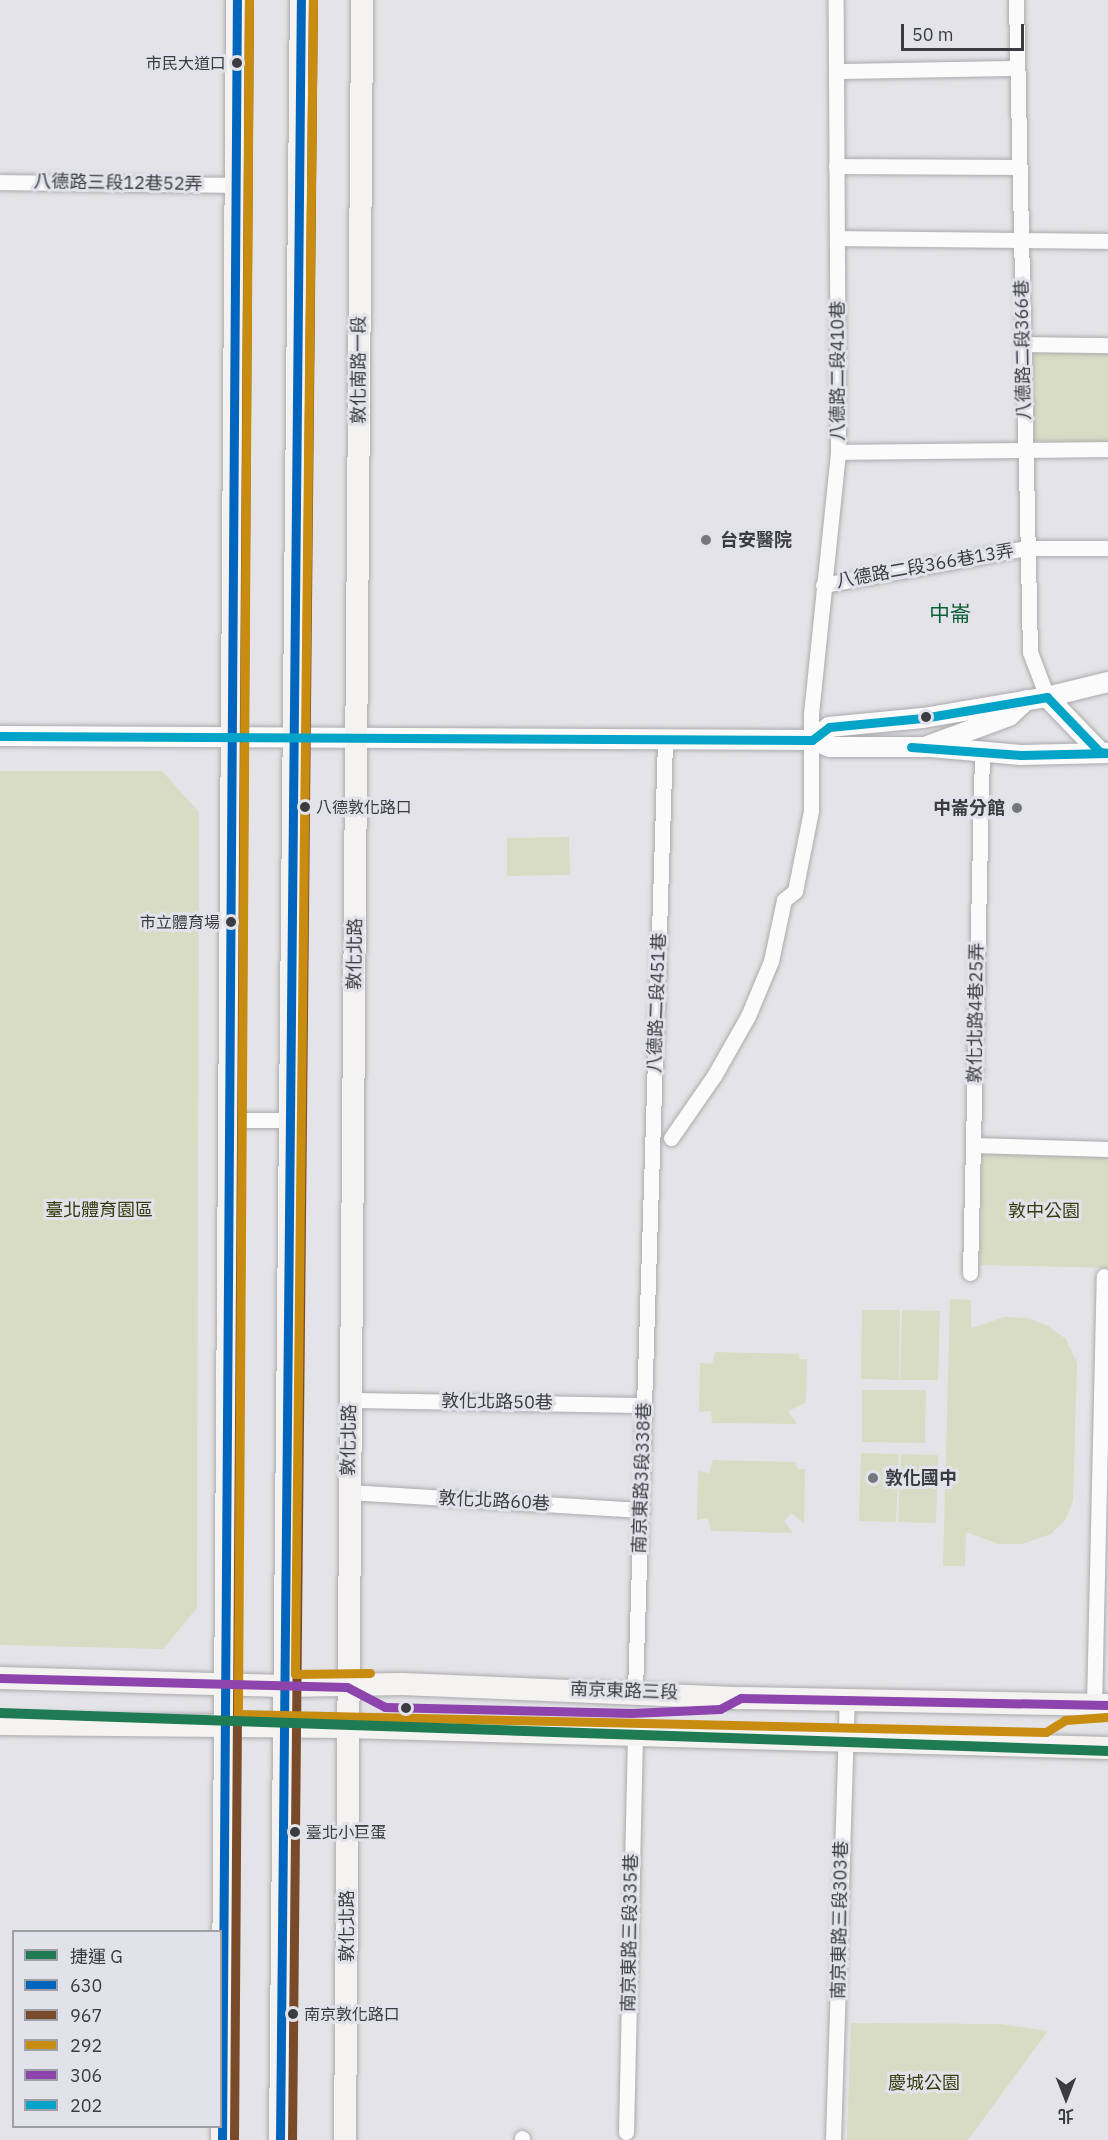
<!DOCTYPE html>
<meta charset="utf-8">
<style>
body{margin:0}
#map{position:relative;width:1108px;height:2140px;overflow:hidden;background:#e4e4e8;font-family:"IBM Plex Sans","Noto Sans TC",sans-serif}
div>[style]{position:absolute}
.green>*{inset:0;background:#d8dcc4}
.roads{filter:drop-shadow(0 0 2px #ababae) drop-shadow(0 0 2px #ababae)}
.minor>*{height:15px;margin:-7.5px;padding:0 7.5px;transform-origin:7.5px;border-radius:7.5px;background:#fbfbfc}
.tertiary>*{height:20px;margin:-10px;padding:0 10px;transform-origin:10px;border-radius:10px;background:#fbfbfc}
.secondary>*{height:22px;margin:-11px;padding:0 11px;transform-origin:11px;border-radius:11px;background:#f5f3f1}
.bus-1>*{height:9px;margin:-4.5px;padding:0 4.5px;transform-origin:4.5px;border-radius:4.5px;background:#0065bd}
.bus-2>*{height:9px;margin:-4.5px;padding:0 4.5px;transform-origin:4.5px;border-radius:4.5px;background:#7a4b2a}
.bus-3>*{height:9px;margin:-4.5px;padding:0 4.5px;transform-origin:4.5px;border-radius:4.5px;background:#c88c10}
.bus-4>*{height:9px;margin:-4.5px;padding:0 4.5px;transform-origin:4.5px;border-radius:4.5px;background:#8e44ad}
.bus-5>*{height:9px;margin:-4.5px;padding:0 4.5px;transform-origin:4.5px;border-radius:4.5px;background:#03a4c7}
.metro-1>*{height:10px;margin:-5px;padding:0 5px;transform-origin:5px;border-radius:5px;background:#1e7b54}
.dots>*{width:16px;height:16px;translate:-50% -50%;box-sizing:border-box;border:3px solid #e2e3ea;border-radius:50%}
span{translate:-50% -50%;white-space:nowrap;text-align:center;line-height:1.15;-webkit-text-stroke:6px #e2e3ea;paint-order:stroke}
.bus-label{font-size:16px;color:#3b3c3f}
.right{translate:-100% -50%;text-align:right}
.left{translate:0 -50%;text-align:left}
.street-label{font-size:18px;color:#3b3c3f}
.poi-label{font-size:18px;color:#3b3c3f;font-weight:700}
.park-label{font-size:18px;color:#383d10}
.quarter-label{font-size:21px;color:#106037}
.legend{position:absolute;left:12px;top:1930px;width:210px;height:198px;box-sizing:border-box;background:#e2e3ea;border:2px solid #9fa0a6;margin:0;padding:8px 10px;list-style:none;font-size:18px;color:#3b3c3f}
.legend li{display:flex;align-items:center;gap:12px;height:30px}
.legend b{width:30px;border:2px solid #9fa0a6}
.north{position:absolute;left:1036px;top:2068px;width:60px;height:60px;-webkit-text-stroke:4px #e2e3ea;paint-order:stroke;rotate:180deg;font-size:16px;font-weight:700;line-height:24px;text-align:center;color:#3b3c3f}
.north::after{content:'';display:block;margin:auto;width:21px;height:27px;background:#3b3c3f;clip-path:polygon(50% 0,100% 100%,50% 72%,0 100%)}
.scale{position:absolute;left:901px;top:24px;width:123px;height:27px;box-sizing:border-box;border:3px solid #3b3c3f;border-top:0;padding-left:8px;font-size:18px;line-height:21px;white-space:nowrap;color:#3b3c3f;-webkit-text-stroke:4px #e2e3ea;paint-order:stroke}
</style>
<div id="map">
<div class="green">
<div style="clip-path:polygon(1034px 351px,1108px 352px,1108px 442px,1034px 441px)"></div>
<div style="clip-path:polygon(0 771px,162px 771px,199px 812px,197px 1608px,163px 1649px,0 1645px)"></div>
<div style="clip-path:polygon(569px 837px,570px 875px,507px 876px,507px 838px)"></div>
<div style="clip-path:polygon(982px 1154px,1108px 1157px,1108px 1268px,980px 1265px)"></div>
<div style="clip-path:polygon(950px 1299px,971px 1300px,971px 1328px,1005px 1317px,1028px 1318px,1048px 1326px,1066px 1339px,1077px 1363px,1073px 1501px,1066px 1519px,1051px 1534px,1022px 1544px,998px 1544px,966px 1532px,965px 1566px,943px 1566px)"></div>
<div style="clip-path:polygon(862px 1310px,900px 1310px,899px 1380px,861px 1379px)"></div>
<div style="clip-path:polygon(902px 1310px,940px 1311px,938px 1380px,900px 1380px)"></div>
<div style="clip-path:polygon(715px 1352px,799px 1354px,800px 1359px,807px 1359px,806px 1403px,788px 1411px,797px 1424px,712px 1423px,711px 1411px,699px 1412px,700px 1363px,712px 1364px)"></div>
<div style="clip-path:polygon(862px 1390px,926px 1390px,925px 1443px,862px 1442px)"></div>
<div style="clip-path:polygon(861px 1453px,899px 1454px,896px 1522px,859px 1521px)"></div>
<div style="clip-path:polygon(901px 1454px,938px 1455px,936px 1523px,898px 1522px)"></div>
<div style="clip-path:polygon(713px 1460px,795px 1462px,798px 1469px,805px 1469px,804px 1523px,791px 1513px,784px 1521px,793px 1533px,711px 1531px,708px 1518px,697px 1520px,698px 1471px,709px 1473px)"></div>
<div style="clip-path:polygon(851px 2023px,1001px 2024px,1048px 2031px,968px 2140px,847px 2140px)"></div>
</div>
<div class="roads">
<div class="minor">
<div style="left:1016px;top:0;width:652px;rotate:88.77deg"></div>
<div style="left:1030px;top:652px;width:48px;rotate:69.3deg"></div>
<div style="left:836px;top:71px;width:180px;rotate:-1deg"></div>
<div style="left:836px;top:166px;width:182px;rotate:0.3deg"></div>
<div style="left:0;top:182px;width:236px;rotate:0.7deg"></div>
<div style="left:837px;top:238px;width:271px;rotate:0.6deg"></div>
<div style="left:1023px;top:344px;width:85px;rotate:0.7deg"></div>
<div style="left:838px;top:452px;width:270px;rotate:-0.6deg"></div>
<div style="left:823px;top:585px;width:206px;rotate:-10.3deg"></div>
<div style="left:1026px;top:548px;width:82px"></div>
<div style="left:231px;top:1120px;width:57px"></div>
<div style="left:671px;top:1138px;width:75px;rotate:-55.3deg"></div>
<div style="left:714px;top:1076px;width:69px;rotate:-60.5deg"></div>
<div style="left:748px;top:1016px;width:60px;rotate:-67.3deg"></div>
<div style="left:771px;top:961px;width:62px;rotate:-78deg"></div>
<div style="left:784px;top:900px;width:14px;rotate:-39deg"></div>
<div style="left:795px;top:891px;width:82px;rotate:-78.7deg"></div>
<div style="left:811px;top:811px;width:97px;rotate:-90deg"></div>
<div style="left:811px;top:714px;width:263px;rotate:-84.1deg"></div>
<div style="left:838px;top:452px;width:452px;rotate:-90.3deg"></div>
<div style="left:973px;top:1145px;width:135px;rotate:1.7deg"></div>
<div style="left:970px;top:1273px;width:521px;rotate:-88.68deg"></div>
<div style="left:350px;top:1400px;width:294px;rotate:1deg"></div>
<div style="left:348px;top:1492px;width:294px;rotate:3.5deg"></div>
<div style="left:635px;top:1691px;width:951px;rotate:-88.19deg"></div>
<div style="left:1094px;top:1706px;width:430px;rotate:-88.7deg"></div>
<div style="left:626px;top:2132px;width:398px;rotate:-88.7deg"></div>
<div style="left:522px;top:2140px;width:2px;rotate:-90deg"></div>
<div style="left:833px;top:2140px;width:440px;rotate:-88.2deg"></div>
</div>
<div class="tertiary">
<div style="left:1047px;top:697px;width:76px;rotate:46.1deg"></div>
<div style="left:0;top:736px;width:812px;rotate:0.28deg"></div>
<div style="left:812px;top:740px;width:19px;rotate:21deg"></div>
<div style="left:830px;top:747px;width:95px"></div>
<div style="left:925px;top:747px;width:90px;rotate:-20.3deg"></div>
<div style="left:1009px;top:716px;width:23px;rotate:-43deg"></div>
<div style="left:812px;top:740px;width:21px;rotate:-37deg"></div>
<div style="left:829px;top:727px;width:94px;rotate:-5.5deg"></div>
<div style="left:923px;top:718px;width:126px;rotate:-9.6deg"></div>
<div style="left:1047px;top:697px;width:63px;rotate:-13.8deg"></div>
<div style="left:931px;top:747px;width:90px;rotate:5.1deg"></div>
<div style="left:1021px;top:755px;width:87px;rotate:-1.3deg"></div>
</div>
<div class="secondary">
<div style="left:0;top:1678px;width:283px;rotate:1.6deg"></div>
<div style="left:283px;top:1686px;width:119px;rotate:-1deg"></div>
<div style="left:402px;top:1684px;width:339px;rotate:2.4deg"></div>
<div style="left:741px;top:1698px;width:367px;rotate:1.1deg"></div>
<div style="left:0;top:1724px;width:347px;rotate:0.5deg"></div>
<div style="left:347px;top:1727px;width:761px;rotate:1.58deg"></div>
<div style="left:222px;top:2140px;width:2140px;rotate:-89.6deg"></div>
<div style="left:280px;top:2140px;width:2140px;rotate:-89.44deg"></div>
<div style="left:345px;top:2140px;width:2140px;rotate:-89.54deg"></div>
</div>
</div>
<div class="bus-1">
<div style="left:222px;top:2140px;width:2140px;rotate:-89.6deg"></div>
<div style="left:280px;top:2140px;width:2140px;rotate:-89.44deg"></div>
</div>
<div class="bus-2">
<div style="left:234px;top:2140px;width:2140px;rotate:-89.6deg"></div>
<div style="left:292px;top:2140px;width:2140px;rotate:-89.44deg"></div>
</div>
<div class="bus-3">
<div style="left:249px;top:0;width:1714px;rotate:90.37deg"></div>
<div style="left:238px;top:1714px;width:808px;rotate:1.28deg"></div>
<div style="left:1046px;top:1732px;width:22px;rotate:-32deg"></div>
<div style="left:1065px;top:1720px;width:42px;rotate:-4.1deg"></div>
<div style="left:313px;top:0;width:1674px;rotate:90.62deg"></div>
<div style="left:295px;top:1674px;width:75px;rotate:-0.8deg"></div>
</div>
<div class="bus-4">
<div style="left:0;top:1678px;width:347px;rotate:1.5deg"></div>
<div style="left:347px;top:1687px;width:43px;rotate:27.8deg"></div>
<div style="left:385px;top:1707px;width:247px;rotate:1.4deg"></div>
<div style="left:632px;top:1713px;width:88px;rotate:-2.6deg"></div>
<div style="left:720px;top:1709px;width:24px;rotate:-28deg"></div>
<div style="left:741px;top:1698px;width:367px;rotate:1.1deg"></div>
</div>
<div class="bus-5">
<div style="left:0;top:736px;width:812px;rotate:0.28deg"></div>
<div style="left:812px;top:740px;width:21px;rotate:-37deg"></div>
<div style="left:829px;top:727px;width:94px;rotate:-5.5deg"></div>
<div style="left:923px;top:718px;width:126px;rotate:-9.6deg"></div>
<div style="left:1047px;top:697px;width:76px;rotate:46.1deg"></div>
<div style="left:1100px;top:752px;width:8px;rotate:7deg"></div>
<div style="left:911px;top:747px;width:110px;rotate:4.2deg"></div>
<div style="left:1021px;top:755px;width:87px;rotate:-1.3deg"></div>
</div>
<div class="metro-1">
<div style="left:0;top:1713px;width:1109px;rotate:1.96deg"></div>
</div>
<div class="dots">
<div style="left:237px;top:63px;background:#3b3c3f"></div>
<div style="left:706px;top:540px;background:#76777a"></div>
<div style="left:926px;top:717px;background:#3b3c3f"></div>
<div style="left:305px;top:807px;background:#3b3c3f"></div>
<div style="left:1017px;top:808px;background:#76777a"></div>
<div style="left:231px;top:922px;background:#3b3c3f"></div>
<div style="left:873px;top:1478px;background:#76777a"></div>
<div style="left:406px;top:1708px;background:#3b3c3f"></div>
<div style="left:295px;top:1832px;background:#3b3c3f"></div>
<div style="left:293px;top:2014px;background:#3b3c3f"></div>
</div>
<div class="bus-label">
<span class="right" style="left:226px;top:63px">市民大道口</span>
<span class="left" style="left:316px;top:807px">八德敦化路口</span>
<span class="right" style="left:220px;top:922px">市立體育場</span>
<span class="left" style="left:306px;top:1832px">臺北小巨蛋</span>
<span class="left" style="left:304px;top:2014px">南京敦化路口</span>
</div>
<div class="street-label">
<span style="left:118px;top:183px;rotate:1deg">八德路三段12巷52弄</span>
<span style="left:1023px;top:350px;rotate:-91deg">八德路二段366巷</span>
<span style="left:359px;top:370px;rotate:-90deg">敦化南路一段</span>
<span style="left:838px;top:371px;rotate:-90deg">八德路二段410巷</span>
<span style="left:925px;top:566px;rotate:-10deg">八德路二段366巷13弄</span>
<span style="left:355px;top:954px;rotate:-89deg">敦化北路</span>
<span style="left:657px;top:1003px;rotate:-88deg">八德路二段451巷</span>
<span style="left:976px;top:1013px;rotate:-89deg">敦化北路4巷25弄</span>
<span style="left:497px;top:1402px;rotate:1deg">敦化北路50巷</span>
<span style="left:349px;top:1440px;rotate:-89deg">敦化北路</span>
<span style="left:642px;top:1478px;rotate:-88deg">南京東路3段338巷</span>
<span style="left:494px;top:1501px;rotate:3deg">敦化北路60巷</span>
<span style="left:624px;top:1691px;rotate:2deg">南京東路三段</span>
<span style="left:840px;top:1920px;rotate:-89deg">南京東路三段303巷</span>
<span style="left:347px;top:1926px;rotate:-90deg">敦化北路</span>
<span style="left:630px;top:1933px;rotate:-89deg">南京東路三段335巷</span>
</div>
<div class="poi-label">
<span class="left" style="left:720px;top:540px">台安醫院</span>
<span class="right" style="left:1005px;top:808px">中崙分館</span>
<span class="left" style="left:885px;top:1478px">敦化國中</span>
</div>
<div class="park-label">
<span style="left:99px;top:1210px">臺北體育園區</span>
<span style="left:1044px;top:1211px">敦中公園</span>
<span style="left:924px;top:2083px">慶城公園</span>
</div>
<div class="quarter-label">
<span style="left:950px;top:613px">中崙</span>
</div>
<ul class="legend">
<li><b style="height:8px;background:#1e7b54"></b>捷運 G</li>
<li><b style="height:8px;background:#0065bd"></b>630</li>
<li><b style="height:8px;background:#7a4b2a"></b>967</li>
<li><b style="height:8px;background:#c88c10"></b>292</li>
<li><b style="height:8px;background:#8e44ad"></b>306</li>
<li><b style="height:8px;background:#03a4c7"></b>202</li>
</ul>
<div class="north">北</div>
<div class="scale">50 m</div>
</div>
